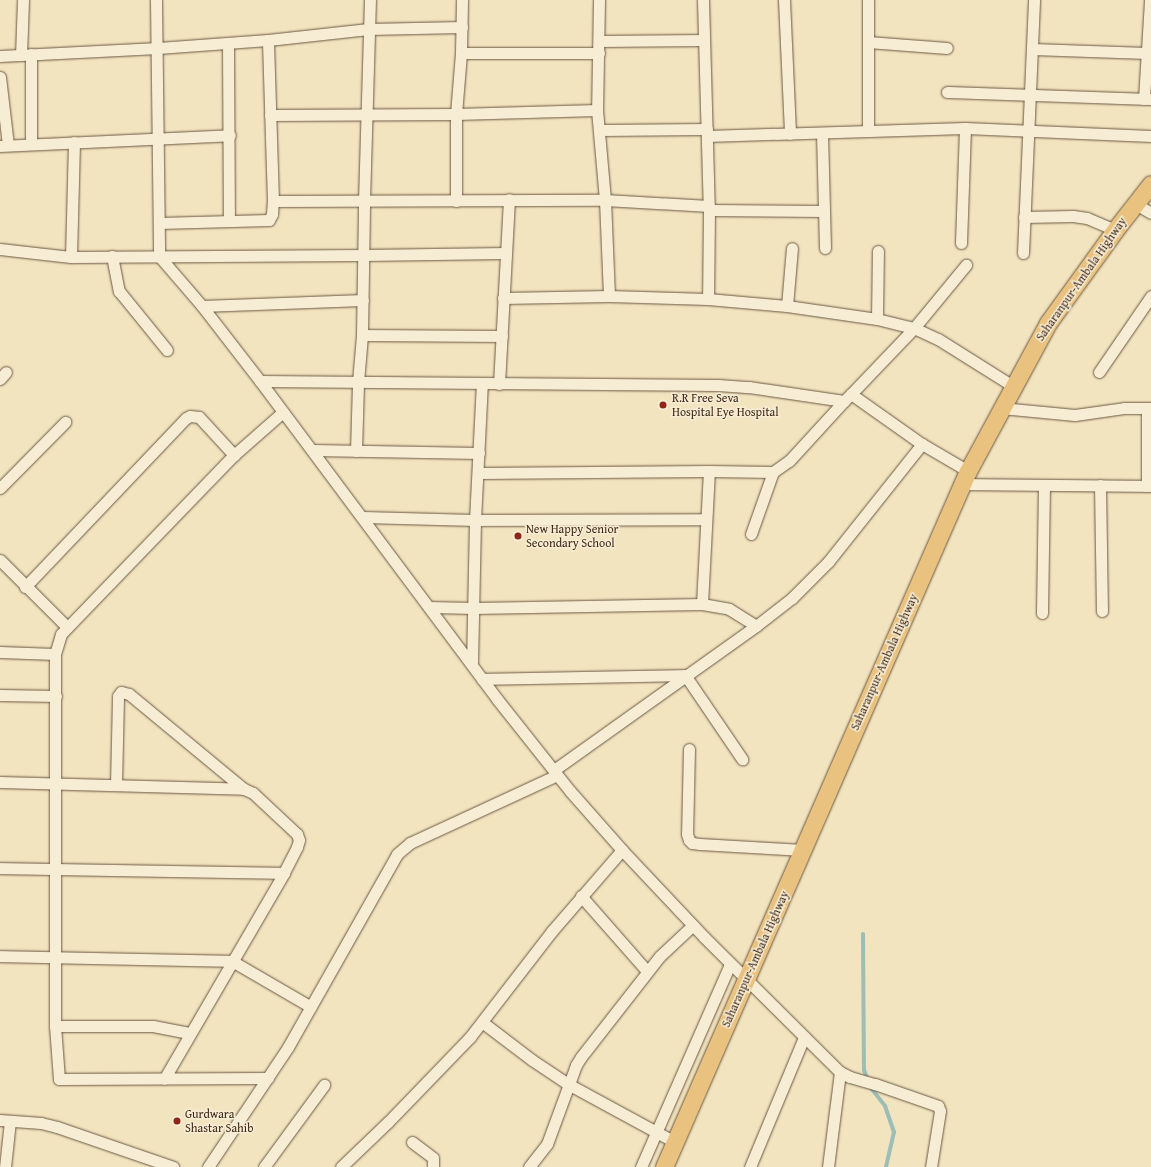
<!DOCTYPE html>
<style>
body{margin:0}
#map{position:relative;width:1151px;height:1167px;overflow:hidden;background:#f2e4bf;font-family:"Gentium Book Plus",serif}
div>[style]{position:absolute}
.stream>*{height:4px;margin:-2px;padding:0 2px;transform-origin:2px;border-radius:2px;background:#9cbeb7}
.roads{filter:drop-shadow(0 0 1px #6c5742) drop-shadow(0 0 1px #6c5742)}
.minor>*{height:11px;margin:-5.5px;padding:0 5.5px;transform-origin:5.5px;border-radius:5.5px;background:#f7edd5}
.primary>*{height:17px;margin:-8.5px;padding:0 8.5px;transform-origin:8.5px;border-radius:8.5px;background:#e9c280}
.dots>*{width:11px;height:11px;translate:-50% -50%;box-sizing:border-box;border:2px solid #f7edd5;border-radius:50%}
span{translate:-50% -50%;white-space:nowrap;text-align:center;line-height:1.15;-webkit-text-stroke:3px #f7edd5;paint-order:stroke}
.street-label{font-size:12px;color:#402818}
.poi-label{font-size:12px;color:#402818}
.left{translate:0 -50%;text-align:left}
</style>
<div id="map">
<div class="stream">
<div style="left:863px;top:934px;width:136px;rotate:89.6deg"></div>
<div style="left:864px;top:1070px;width:19px;rotate:69deg"></div>
<div style="left:871px;top:1088px;width:23px;rotate:52deg"></div>
<div style="left:885px;top:1106px;width:28px;rotate:71deg"></div>
<div style="left:894px;top:1132px;width:36px;rotate:103deg"></div>
</div>
<div class="roads">
<div class="minor">
<div style="left:156px;top:0;width:256px;rotate:89.3deg"></div>
<div style="left:159px;top:256px;width:66px;rotate:49.3deg"></div>
<div style="left:202px;top:306px;width:95px;rotate:52.3deg"></div>
<div style="left:260px;top:381px;width:397px;rotate:53.3deg"></div>
<div style="left:497px;top:699px;width:117px;rotate:51.6deg"></div>
<div style="left:570px;top:791px;width:79px;rotate:48.6deg"></div>
<div style="left:622px;top:850px;width:120px;rotate:46.7deg"></div>
<div style="left:704px;top:937px;width:192px;rotate:44.8deg"></div>
<div style="left:840px;top:1072px;width:11px;rotate:27deg"></div>
<div style="left:850px;top:1077px;width:26px;rotate:16deg"></div>
<div style="left:875px;top:1084px;width:67px;rotate:19.2deg"></div>
<div style="left:938px;top:1106px;width:5px;rotate:68deg"></div>
<div style="left:940px;top:1111px;width:57px;rotate:99.1deg"></div>
<div style="left:599px;top:0;width:110px;rotate:91deg"></div>
<div style="left:597px;top:110px;width:90px;rotate:84.9deg"></div>
<div style="left:605px;top:200px;width:96px;rotate:87.6deg"></div>
<div style="left:703px;top:0;width:210px;rotate:88.4deg"></div>
<div style="left:709px;top:210px;width:89px;rotate:90.6deg"></div>
<div style="left:784px;top:0;width:134px;rotate:87.4deg"></div>
<div style="left:868px;top:0;width:131px;rotate:90deg"></div>
<div style="left:599px;top:41px;width:105px;rotate:-0.5deg"></div>
<div style="left:868px;top:42px;width:79px;rotate:4.3deg"></div>
<div style="left:228px;top:43px;width:178px;rotate:89.7deg"></div>
<div style="left:1032px;top:49px;width:115px;rotate:2deg"></div>
<div style="left:461px;top:53px;width:138px"></div>
<div style="left:31px;top:54px;width:90px;rotate:90deg"></div>
<div style="left:21px;top:55px;width:55px;rotate:-87.9deg"></div>
<div style="left:0;top:56px;width:158px;rotate:-2.9deg"></div>
<div style="left:158px;top:48px;width:110px;rotate:-4.2deg"></div>
<div style="left:268px;top:40px;width:101px;rotate:-6.3deg"></div>
<div style="left:368px;top:29px;width:94px;rotate:-1.2deg"></div>
<div style="left:0;top:77px;width:68px;rotate:83.3deg"></div>
<div style="left:947px;top:92px;width:204px;rotate:2deg"></div>
<div style="left:1144px;top:99px;width:99px;rotate:-86.5deg"></div>
<div style="left:270px;top:115px;width:186px;rotate:-0.3deg"></div>
<div style="left:456px;top:114px;width:141px;rotate:-1.6deg"></div>
<div style="left:600px;top:130px;width:107px;rotate:-0.5deg"></div>
<div style="left:822px;top:133px;width:115px;rotate:88.5deg"></div>
<div style="left:707px;top:136px;width:258px;rotate:-1.8deg"></div>
<div style="left:965px;top:128px;width:186px;rotate:2.5deg"></div>
<div style="left:0;top:146px;width:230px;rotate:-2.7deg"></div>
<div style="left:273px;top:201px;width:332px;rotate:-0.2deg"></div>
<div style="left:605px;top:200px;width:104px;rotate:3.3deg"></div>
<div style="left:456px;top:201px;width:87px;rotate:-90deg"></div>
<div style="left:456px;top:114px;width:61px;rotate:-85.3deg"></div>
<div style="left:461px;top:53px;width:53px;rotate:-88.9deg"></div>
<div style="left:1136px;top:204px;width:17px;rotate:31deg"></div>
<div style="left:709px;top:210px;width:115px;rotate:0.5deg"></div>
<div style="left:1024px;top:217px;width:49px;rotate:-1.2deg"></div>
<div style="left:1073px;top:216px;width:14px;rotate:8deg"></div>
<div style="left:1087px;top:218px;width:30px;rotate:23deg"></div>
<div style="left:159px;top:223px;width:110px;rotate:-1.6deg"></div>
<div style="left:269px;top:220px;width:7px;rotate:-63deg"></div>
<div style="left:272px;top:214px;width:13px;rotate:-86deg"></div>
<div style="left:273px;top:201px;width:161px;rotate:-91.8deg"></div>
<div style="left:961px;top:243px;width:115px;rotate:-88deg"></div>
<div style="left:0;top:249px;width:71px;rotate:6.4deg"></div>
<div style="left:71px;top:257px;width:293px;rotate:-0.4deg"></div>
<div style="left:364px;top:255px;width:141px;rotate:-0.8deg"></div>
<div style="left:1023px;top:253px;width:253px;rotate:-87.5deg"></div>
<div style="left:112px;top:256px;width:36px;rotate:79deg"></div>
<div style="left:119px;top:291px;width:76px;rotate:50.9deg"></div>
<div style="left:71px;top:257px;width:115px;rotate:-88.5deg"></div>
<div style="left:503px;top:298px;width:106px;rotate:-1.1deg"></div>
<div style="left:609px;top:296px;width:99px;rotate:1.7deg"></div>
<div style="left:708px;top:299px;width:79px;rotate:5.1deg"></div>
<div style="left:787px;top:306px;width:91px;rotate:8.2deg"></div>
<div style="left:877px;top:319px;width:38px;rotate:14deg"></div>
<div style="left:914px;top:328px;width:26px;rotate:25deg"></div>
<div style="left:938px;top:339px;width:89px;rotate:32.1deg"></div>
<div style="left:202px;top:306px;width:161px;rotate:-2.1deg"></div>
<div style="left:787px;top:306px;width:58px;rotate:-85.1deg"></div>
<div style="left:877px;top:319px;width:68px;rotate:-89.2deg"></div>
<div style="left:362px;top:335px;width:140px;rotate:0.4deg"></div>
<div style="left:1099px;top:372px;width:92px;rotate:-55.6deg"></div>
<div style="left:0;top:379px;width:9px;rotate:-49deg"></div>
<div style="left:260px;top:381px;width:458px;rotate:0.5deg"></div>
<div style="left:718px;top:385px;width:31px;rotate:4deg"></div>
<div style="left:749px;top:387px;width:96px;rotate:8.4deg"></div>
<div style="left:844px;top:401px;width:10px;rotate:-45deg"></div>
<div style="left:851px;top:394px;width:87px;rotate:35.2deg"></div>
<div style="left:922px;top:444px;width:53px;rotate:30.4deg"></div>
<div style="left:499px;top:384px;width:185px;rotate:-86.9deg"></div>
<div style="left:851px;top:394px;width:91px;rotate:-46.3deg"></div>
<div style="left:914px;top:328px;width:82px;rotate:-50.5deg"></div>
<div style="left:1001px;top:408px;width:74px;rotate:5.4deg"></div>
<div style="left:1075px;top:415px;width:49px;rotate:-8.1deg"></div>
<div style="left:1124px;top:408px;width:27px"></div>
<div style="left:1147px;top:408px;width:78px;rotate:90deg"></div>
<div style="left:312px;top:450px;width:167px;rotate:1deg"></div>
<div style="left:356px;top:451px;width:69px;rotate:-88.3deg"></div>
<div style="left:358px;top:382px;width:47px;rotate:-85.1deg"></div>
<div style="left:362px;top:335px;width:134px;rotate:-89.1deg"></div>
<div style="left:364px;top:201px;width:201px;rotate:-88.3deg"></div>
<div style="left:478px;top:473px;width:231px;rotate:-0.5deg"></div>
<div style="left:709px;top:471px;width:64px;rotate:0.9deg"></div>
<div style="left:962px;top:484px;width:189px;rotate:0.6deg"></div>
<div style="left:1100px;top:485px;width:126px;rotate:89.1deg"></div>
<div style="left:0;top:488px;width:93px;rotate:-45.4deg"></div>
<div style="left:363px;top:517px;width:112px;rotate:1.5deg"></div>
<div style="left:475px;top:520px;width:231px;rotate:-0.2deg"></div>
<div style="left:751px;top:534px;width:66px;rotate:-70.5deg"></div>
<div style="left:773px;top:472px;width:19px;rotate:-35deg"></div>
<div style="left:789px;top:461px;width:81px;rotate:-47.5deg"></div>
<div style="left:0;top:560px;width:95px;rotate:45deg"></div>
<div style="left:25px;top:587px;width:233px;rotate:-46.4deg"></div>
<div style="left:186px;top:418px;width:4px;rotate:-27deg"></div>
<div style="left:190px;top:416px;width:9px;rotate:6deg"></div>
<div style="left:199px;top:417px;width:52px;rotate:47.4deg"></div>
<div style="left:702px;top:604px;width:133px;rotate:-87deg"></div>
<div style="left:429px;top:607px;width:45px;rotate:1.3deg"></div>
<div style="left:474px;top:608px;width:228px;rotate:-1deg"></div>
<div style="left:702px;top:604px;width:27px;rotate:10deg"></div>
<div style="left:729px;top:609px;width:32px;rotate:32deg"></div>
<div style="left:1042px;top:613px;width:128px;rotate:-89.1deg"></div>
<div style="left:0;top:652px;width:55px;rotate:2.1deg"></div>
<div style="left:472px;top:664px;width:144px;rotate:-88.8deg"></div>
<div style="left:475px;top:520px;width:137px;rotate:-87.1deg"></div>
<div style="left:482px;top:679px;width:203px;rotate:-1.1deg"></div>
<div style="left:685px;top:675px;width:102px;rotate:55.8deg"></div>
<div style="left:0;top:695px;width:56px;rotate:1deg"></div>
<div style="left:689px;top:749px;width:85px;rotate:91.3deg"></div>
<div style="left:687px;top:834px;width:6px;rotate:72deg"></div>
<div style="left:689px;top:840px;width:4px;rotate:45deg"></div>
<div style="left:692px;top:843px;width:8px;rotate:7deg"></div>
<div style="left:700px;top:844px;width:103px;rotate:3.3deg"></div>
<div style="left:554px;top:770px;width:248px;rotate:-35.5deg"></div>
<div style="left:756px;top:626px;width:46px;rotate:-37.9deg"></div>
<div style="left:792px;top:598px;width:51px;rotate:-45deg"></div>
<div style="left:828px;top:562px;width:151px;rotate:-51.5deg"></div>
<div style="left:0;top:782px;width:244px;rotate:1.6deg"></div>
<div style="left:244px;top:789px;width:10px;rotate:24deg"></div>
<div style="left:253px;top:793px;width:60px;rotate:43deg"></div>
<div style="left:297px;top:834px;width:6px;rotate:72deg"></div>
<div style="left:299px;top:840px;width:7px;rotate:106deg"></div>
<div style="left:297px;top:847px;width:29px;rotate:117deg"></div>
<div style="left:284px;top:873px;width:238px;rotate:120.2deg"></div>
<div style="left:116px;top:785px;width:89px;rotate:-88.7deg"></div>
<div style="left:118px;top:696px;width:5px;rotate:-53deg"></div>
<div style="left:121px;top:692px;width:8px;rotate:14deg"></div>
<div style="left:129px;top:694px;width:149px;rotate:39.6deg"></div>
<div style="left:0;top:868px;width:284px;rotate:1deg"></div>
<div style="left:581px;top:896px;width:100px;rotate:48.7deg"></div>
<div style="left:0;top:956px;width:232px;rotate:1.2deg"></div>
<div style="left:232px;top:961px;width:91px;rotate:30.2deg"></div>
<div style="left:482px;top:1022px;width:63px;rotate:37.2deg"></div>
<div style="left:532px;top:1060px;width:43px;rotate:33.7deg"></div>
<div style="left:568px;top:1084px;width:122px;rotate:28.5deg"></div>
<div style="left:55px;top:1026px;width:98px"></div>
<div style="left:153px;top:1026px;width:38px;rotate:11deg"></div>
<div style="left:268px;top:1078px;width:209px;rotate:179.7deg"></div>
<div style="left:59px;top:1079px;width:53px;rotate:-94.3deg"></div>
<div style="left:55px;top:1026px;width:372px;rotate:-90deg"></div>
<div style="left:55px;top:654px;width:21px;rotate:-73deg"></div>
<div style="left:61px;top:634px;width:249px;rotate:-46deg"></div>
<div style="left:234px;top:455px;width:65px;rotate:-41.3deg"></div>
<div style="left:0;top:1120px;width:41px;rotate:4.2deg"></div>
<div style="left:41px;top:1123px;width:16px;rotate:14deg"></div>
<div style="left:57px;top:1127px;width:123px;rotate:19deg"></div>
<div style="left:412px;top:1142px;width:26px;rotate:37deg"></div>
<div style="left:433px;top:1158px;width:9px;rotate:90deg"></div>
<div style="left:5px;top:1167px;width:46px;rotate:-83.8deg"></div>
<div style="left:208px;top:1167px;width:144px;rotate:-56.3deg"></div>
<div style="left:288px;top:1047px;width:222px;rotate:-60.5deg"></div>
<div style="left:397px;top:854px;width:17px;rotate:-40deg"></div>
<div style="left:410px;top:843px;width:162px;rotate:-24.8deg"></div>
<div style="left:264px;top:1167px;width:102px;rotate:-53.8deg"></div>
<div style="left:341px;top:1167px;width:65px;rotate:-43.8deg"></div>
<div style="left:388px;top:1122px;width:118px;rotate:-46deg"></div>
<div style="left:470px;top:1037px;width:134px;rotate:-52.3deg"></div>
<div style="left:552px;top:931px;width:107px;rotate:-49.2deg"></div>
<div style="left:529px;top:1167px;width:29px;rotate:-52deg"></div>
<div style="left:547px;top:1144px;width:84px;rotate:-69.8deg"></div>
<div style="left:576px;top:1065px;width:9px;rotate:-58deg"></div>
<div style="left:581px;top:1057px;width:128px;rotate:-52deg"></div>
<div style="left:660px;top:956px;width:45px;rotate:-43.2deg"></div>
<div style="left:641px;top:1167px;width:222px;rotate:-66.3deg"></div>
<div style="left:750px;top:1167px;width:141px;rotate:-67.4deg"></div>
<div style="left:828px;top:1167px;width:96px;rotate:-82.8deg"></div>
</div>
<div class="primary">
<div style="left:664px;top:1167px;width:759px;rotate:-66.41deg"></div>
<div style="left:968px;top:471px;width:168px;rotate:-61.6deg"></div>
<div style="left:1048px;top:323px;width:115px;rotate:-54.2deg"></div>
<div style="left:1115px;top:230px;width:58px;rotate:-52deg"></div>
</div>
</div>
<div class="dots">
<div style="left:663px;top:405px;background:#8f2418"></div>
<div style="left:518px;top:536px;background:#8f2418"></div>
<div style="left:177px;top:1121px;background:#8f2418"></div>
</div>
<div class="street-label">
<span style="left:1081px;top:279px;rotate:-55deg">Saharanpur-Ambala Highway</span>
<span style="left:884px;top:662px;rotate:-66deg">Saharanpur-Ambala Highway</span>
<span style="left:755px;top:959px;rotate:-66deg">Saharanpur-Ambala Highway</span>
</div>
<div class="poi-label">
<span class="left" style="left:672px;top:405px">R.R Free Seva<br>Hospital Eye Hospital</span>
<span class="left" style="left:526px;top:536px">New Happy Senior<br>Secondary School</span>
<span class="left" style="left:185px;top:1121px">Gurdwara<br>Shastar Sahib</span>
</div>
</div>
